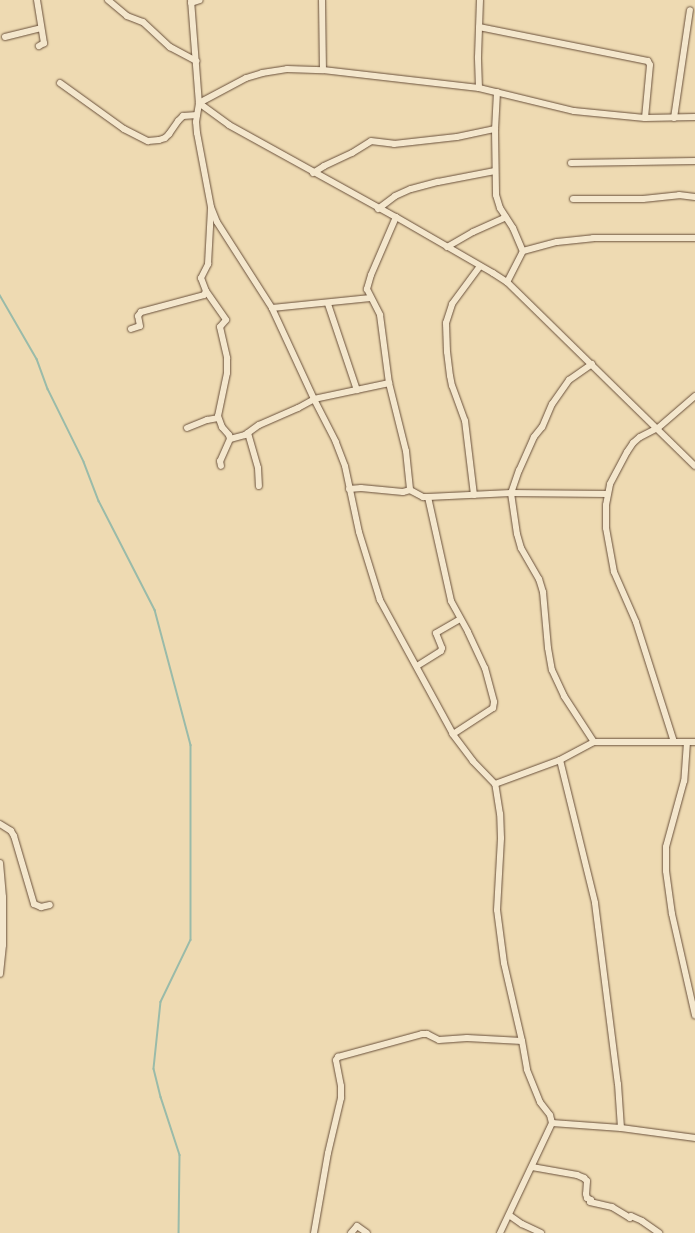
<!DOCTYPE html>
<style>
body{margin:0}
#map{position:relative;width:695px;height:1233px;overflow:hidden;background:#eedab2;font-family:"Libre Bodoni",serif}
div>[style]{position:absolute}
.stream>*{height:1.5px;margin:-0.75px;padding:0 0.75px;transform-origin:0.75px;border-radius:0.75px;background:#9abba9}
.roads{filter:drop-shadow(0 0 1px #69503b) drop-shadow(0 0 1px #69503b)}
.minor>*{height:6px;margin:-3px;padding:0 3px;transform-origin:3px;border-radius:3px;background:#f4e7cd}
span{translate:-50% -50%;white-space:nowrap;text-align:center;line-height:1.15;-webkit-text-stroke:3px #f4e7cd;paint-order:stroke}
</style>
<div id="map">
<div class="stream">
<div style="left:0;top:295px;width:74px;rotate:60deg"></div>
<div style="left:37px;top:359px;width:32px;rotate:70deg"></div>
<div style="left:48px;top:389px;width:81px;rotate:63.7deg"></div>
<div style="left:84px;top:462px;width:42px;rotate:69deg"></div>
<div style="left:99px;top:501px;width:123px;rotate:62.8deg"></div>
<div style="left:155px;top:610px;width:140px;rotate:75.1deg"></div>
<div style="left:191px;top:745px;width:195px;rotate:90deg"></div>
<div style="left:191px;top:940px;width:69px;rotate:115.8deg"></div>
<div style="left:161px;top:1002px;width:67px;rotate:96deg"></div>
<div style="left:154px;top:1069px;width:29px;rotate:76deg"></div>
<div style="left:161px;top:1097px;width:61px;rotate:71.9deg"></div>
<div style="left:180px;top:1155px;width:78px;rotate:90.7deg"></div>
</div>
<div class="roads">
<div class="minor">
<div style="left:37px;top:0;width:44px;rotate:80.8deg"></div>
<div style="left:44px;top:43px;width:6px;rotate:149deg"></div>
<div style="left:108px;top:0;width:25px;rotate:40deg"></div>
<div style="left:127px;top:16px;width:17px;rotate:21deg"></div>
<div style="left:143px;top:22px;width:37px;rotate:43deg"></div>
<div style="left:170px;top:47px;width:30px;rotate:28deg"></div>
<div style="left:191px;top:0;width:103px;rotate:85.6deg"></div>
<div style="left:199px;top:103px;width:37px;rotate:36deg"></div>
<div style="left:229px;top:125px;width:191px;rotate:28.9deg"></div>
<div style="left:396px;top:217px;width:112px;rotate:30deg"></div>
<div style="left:493px;top:273px;width:17px;rotate:33deg"></div>
<div style="left:507px;top:282px;width:263px;rotate:44.4deg"></div>
<div style="left:322px;top:0;width:70px;rotate:89.2deg"></div>
<div style="left:191px;top:3px;width:9px;rotate:-18deg"></div>
<div style="left:479px;top:27px;width:172px;rotate:11.4deg"></div>
<div style="left:648px;top:61px;width:4px;rotate:63deg"></div>
<div style="left:650px;top:65px;width:53px;rotate:95.4deg"></div>
<div style="left:5px;top:37px;width:37px;rotate:-14deg"></div>
<div style="left:60px;top:83px;width:79px;rotate:35.7deg"></div>
<div style="left:124px;top:129px;width:27px;rotate:27deg"></div>
<div style="left:148px;top:141px;width:11px;rotate:-5deg"></div>
<div style="left:159px;top:140px;width:6px;rotate:-18deg"></div>
<div style="left:165px;top:138px;width:6px;rotate:-45deg"></div>
<div style="left:169px;top:134px;width:16px;rotate:-55deg"></div>
<div style="left:178px;top:121px;width:7px;rotate:-45deg"></div>
<div style="left:183px;top:116px;width:14px;rotate:-4deg"></div>
<div style="left:479px;top:88px;width:31px;rotate:-92deg"></div>
<div style="left:478px;top:57px;width:57px;rotate:-88deg"></div>
<div style="left:497px;top:92px;width:37px;rotate:93deg"></div>
<div style="left:495px;top:129px;width:66px;rotate:89.1deg"></div>
<div style="left:496px;top:195px;width:14px;rotate:73deg"></div>
<div style="left:500px;top:208px;width:24px;rotate:57deg"></div>
<div style="left:513px;top:228px;width:25px;rotate:67deg"></div>
<div style="left:523px;top:251px;width:35px;rotate:117deg"></div>
<div style="left:674px;top:118px;width:109px;rotate:-81.6deg"></div>
<div style="left:571px;top:163px;width:124px;rotate:-0.9deg"></div>
<div style="left:313px;top:173px;width:13px;rotate:-32deg"></div>
<div style="left:324px;top:166px;width:31px;rotate:-25deg"></div>
<div style="left:352px;top:153px;width:22px;rotate:-32deg"></div>
<div style="left:371px;top:141px;width:23px;rotate:7deg"></div>
<div style="left:394px;top:144px;width:63px;rotate:-6.3deg"></div>
<div style="left:457px;top:137px;width:39px;rotate:-12deg"></div>
<div style="left:573px;top:199px;width:70px"></div>
<div style="left:643px;top:199px;width:36px;rotate:-6deg"></div>
<div style="left:679px;top:195px;width:16px;rotate:7deg"></div>
<div style="left:378px;top:209px;width:21px;rotate:-37deg"></div>
<div style="left:395px;top:196px;width:17px;rotate:-24deg"></div>
<div style="left:411px;top:189px;width:28px;rotate:-15deg"></div>
<div style="left:438px;top:182px;width:58px;rotate:-10.9deg"></div>
<div style="left:396px;top:217px;width:63px;rotate:113.3deg"></div>
<div style="left:371px;top:275px;width:15px;rotate:106deg"></div>
<div style="left:367px;top:289px;width:29px;rotate:63deg"></div>
<div style="left:380px;top:315px;width:69px;rotate:82.5deg"></div>
<div style="left:389px;top:383px;width:70px;rotate:76deg"></div>
<div style="left:406px;top:451px;width:39px;rotate:84deg"></div>
<div style="left:447px;top:247px;width:30px;rotate:-30deg"></div>
<div style="left:473px;top:232px;width:36px;rotate:-24deg"></div>
<div style="left:523px;top:251px;width:35px;rotate:-15deg"></div>
<div style="left:557px;top:242px;width:36px;rotate:-6deg"></div>
<div style="left:593px;top:238px;width:102px"></div>
<div style="left:206px;top:291px;width:35px;rotate:55deg"></div>
<div style="left:226px;top:320px;width:9px;rotate:131deg"></div>
<div style="left:220px;top:327px;width:32px;rotate:77deg"></div>
<div style="left:227px;top:358px;width:15px;rotate:90deg"></div>
<div style="left:227px;top:373px;width:44px;rotate:101.8deg"></div>
<div style="left:218px;top:416px;width:12px;rotate:70deg"></div>
<div style="left:222px;top:427px;width:11px;rotate:49deg"></div>
<div style="left:229px;top:435px;width:4px;rotate:76deg"></div>
<div style="left:230px;top:439px;width:24px;rotate:114deg"></div>
<div style="left:220px;top:461px;width:5px;rotate:79deg"></div>
<div style="left:328px;top:304px;width:91px;rotate:71.4deg"></div>
<div style="left:272px;top:308px;width:99px;rotate:-5.8deg"></div>
<div style="left:131px;top:329px;width:9px;rotate:-18deg"></div>
<div style="left:140px;top:326px;width:10px;rotate:-101deg"></div>
<div style="left:138px;top:316px;width:5px;rotate:-53deg"></div>
<div style="left:141px;top:312px;width:65px;rotate:-15.1deg"></div>
<div style="left:204px;top:295px;width:4px;rotate:-63deg"></div>
<div style="left:206px;top:291px;width:14px;rotate:-111deg"></div>
<div style="left:201px;top:278px;width:16px;rotate:-63deg"></div>
<div style="left:208px;top:264px;width:56px;rotate:-86.9deg"></div>
<div style="left:592px;top:364px;width:28px;rotate:145deg"></div>
<div style="left:569px;top:380px;width:29px;rotate:125deg"></div>
<div style="left:552px;top:404px;width:25px;rotate:113deg"></div>
<div style="left:542px;top:427px;width:13px;rotate:129deg"></div>
<div style="left:534px;top:437px;width:36px;rotate:114deg"></div>
<div style="left:519px;top:470px;width:24px;rotate:109deg"></div>
<div style="left:511px;top:493px;width:41px;rotate:81.7deg"></div>
<div style="left:517px;top:534px;width:15px;rotate:74deg"></div>
<div style="left:521px;top:548px;width:36px;rotate:60deg"></div>
<div style="left:539px;top:579px;width:14px;rotate:73deg"></div>
<div style="left:543px;top:592px;width:56px;rotate:84.9deg"></div>
<div style="left:548px;top:648px;width:22px;rotate:80deg"></div>
<div style="left:552px;top:670px;width:29px;rotate:65deg"></div>
<div style="left:564px;top:696px;width:55px;rotate:56.9deg"></div>
<div style="left:187px;top:428px;width:22px;rotate:-22deg"></div>
<div style="left:207px;top:420px;width:11px;rotate:-10deg"></div>
<div style="left:248px;top:433px;width:36px;rotate:74deg"></div>
<div style="left:258px;top:468px;width:18px;rotate:87deg"></div>
<div style="left:230px;top:439px;width:16px;rotate:-15deg"></div>
<div style="left:245px;top:435px;width:17px;rotate:-36deg"></div>
<div style="left:259px;top:425px;width:43px;rotate:-23.6deg"></div>
<div style="left:298px;top:408px;width:18px;rotate:-29deg"></div>
<div style="left:314px;top:399px;width:77px;rotate:-12deg"></div>
<div style="left:349px;top:489px;width:12px;rotate:-5deg"></div>
<div style="left:361px;top:488px;width:42px;rotate:5.4deg"></div>
<div style="left:403px;top:492px;width:7px;rotate:-16deg"></div>
<div style="left:410px;top:490px;width:15px;rotate:28deg"></div>
<div style="left:423px;top:497px;width:5px"></div>
<div style="left:428px;top:497px;width:83px;rotate:-2.8deg"></div>
<div style="left:511px;top:493px;width:96px;rotate:0.6deg"></div>
<div style="left:474px;top:495px;width:75px;rotate:-96.9deg"></div>
<div style="left:465px;top:421px;width:37px;rotate:-110deg"></div>
<div style="left:452px;top:386px;width:10px;rotate:-101deg"></div>
<div style="left:450px;top:376px;width:24px;rotate:-97deg"></div>
<div style="left:447px;top:352px;width:29px;rotate:-92deg"></div>
<div style="left:446px;top:323px;width:20px;rotate:-72deg"></div>
<div style="left:452px;top:304px;width:47px;rotate:-53.6deg"></div>
<div style="left:428px;top:497px;width:107px;rotate:77.5deg"></div>
<div style="left:451px;top:601px;width:35px;rotate:61deg"></div>
<div style="left:468px;top:632px;width:40px;rotate:65deg"></div>
<div style="left:485px;top:668px;width:35px;rotate:75deg"></div>
<div style="left:494px;top:702px;width:6px;rotate:99deg"></div>
<div style="left:493px;top:708px;width:48px;rotate:147deg"></div>
<div style="left:417px;top:666px;width:28px;rotate:-32deg"></div>
<div style="left:441px;top:651px;width:3px;rotate:-72deg"></div>
<div style="left:442px;top:648px;width:16px;rotate:-112deg"></div>
<div style="left:436px;top:633px;width:28px;rotate:-30deg"></div>
<div style="left:674px;top:742px;width:126px;rotate:-107.6deg"></div>
<div style="left:636px;top:622px;width:55px;rotate:-113.7deg"></div>
<div style="left:614px;top:572px;width:45px;rotate:-100.3deg"></div>
<div style="left:606px;top:528px;width:23px;rotate:-90deg"></div>
<div style="left:606px;top:505px;width:21px;rotate:-79deg"></div>
<div style="left:610px;top:484px;width:36px;rotate:-62deg"></div>
<div style="left:627px;top:452px;width:11px;rotate:-56deg"></div>
<div style="left:633px;top:443px;width:9px;rotate:-41deg"></div>
<div style="left:640px;top:437px;width:20px;rotate:-27deg"></div>
<div style="left:658px;top:428px;width:49px;rotate:-40.9deg"></div>
<div style="left:687px;top:742px;width:39px;rotate:94deg"></div>
<div style="left:684px;top:781px;width:68px;rotate:105.3deg"></div>
<div style="left:666px;top:847px;width:24px;rotate:90deg"></div>
<div style="left:666px;top:871px;width:43px;rotate:82.1deg"></div>
<div style="left:672px;top:914px;width:104px;rotate:77.2deg"></div>
<div style="left:560px;top:760px;width:147px;rotate:76.2deg"></div>
<div style="left:595px;top:903px;width:182px;rotate:82.8deg"></div>
<div style="left:618px;top:1084px;width:44px;rotate:86.1deg"></div>
<div style="left:495px;top:784px;width:69px;rotate:-20.3deg"></div>
<div style="left:560px;top:760px;width:38px;rotate:-28deg"></div>
<div style="left:594px;top:742px;width:101px"></div>
<div style="left:0;top:824px;width:13px;rotate:32deg"></div>
<div style="left:11px;top:831px;width:6px;rotate:59deg"></div>
<div style="left:14px;top:836px;width:71px;rotate:73.6deg"></div>
<div style="left:34px;top:904px;width:8px;rotate:23deg"></div>
<div style="left:41px;top:907px;width:9px;rotate:-13deg"></div>
<div style="left:0;top:863px;width:34px;rotate:85deg"></div>
<div style="left:3px;top:897px;width:48px;rotate:90deg"></div>
<div style="left:3px;top:945px;width:29px;rotate:96deg"></div>
<div style="left:552px;top:1123px;width:69px;rotate:4.1deg"></div>
<div style="left:621px;top:1128px;width:75px;rotate:7.7deg"></div>
<div style="left:532px;top:1167px;width:46px;rotate:10.1deg"></div>
<div style="left:577px;top:1175px;width:8px;rotate:23deg"></div>
<div style="left:584px;top:1178px;width:4px;rotate:45deg"></div>
<div style="left:587px;top:1181px;width:13px;rotate:94deg"></div>
<div style="left:586px;top:1194px;width:4px;rotate:76deg"></div>
<div style="left:587px;top:1198px;width:4px;rotate:27deg"></div>
<div style="left:591px;top:1200px;width:2px;rotate:117deg"></div>
<div style="left:590px;top:1202px;width:23px;rotate:13deg"></div>
<div style="left:612px;top:1207px;width:21px;rotate:31deg"></div>
<div style="left:630px;top:1218px;width:2px;rotate:-63deg"></div>
<div style="left:631px;top:1216px;width:12px;rotate:24deg"></div>
<div style="left:642px;top:1221px;width:21px;rotate:35deg"></div>
<div style="left:509px;top:1215px;width:16px;rotate:35deg"></div>
<div style="left:522px;top:1224px;width:21px;rotate:25deg"></div>
<div style="left:314px;top:1233px;width:81px;rotate:-80.1deg"></div>
<div style="left:328px;top:1153px;width:57px;rotate:-76.7deg"></div>
<div style="left:341px;top:1098px;width:12px;rotate:-90deg"></div>
<div style="left:341px;top:1086px;width:26px;rotate:-101deg"></div>
<div style="left:336px;top:1060px;width:4px;rotate:-56deg"></div>
<div style="left:338px;top:1057px;width:87px;rotate:-15.3deg"></div>
<div style="left:422px;top:1034px;width:5px"></div>
<div style="left:427px;top:1034px;width:13px;rotate:27deg"></div>
<div style="left:439px;top:1040px;width:28px;rotate:-4deg"></div>
<div style="left:467px;top:1038px;width:55px;rotate:3.1deg"></div>
<div style="left:351px;top:1233px;width:9px;rotate:-49deg"></div>
<div style="left:357px;top:1226px;width:12px;rotate:35deg"></div>
<div style="left:500px;top:1233px;width:122px;rotate:-64.7deg"></div>
<div style="left:552px;top:1123px;width:8px;rotate:-104deg"></div>
<div style="left:550px;top:1115px;width:16px;rotate:-128deg"></div>
<div style="left:540px;top:1102px;width:35px;rotate:-112deg"></div>
<div style="left:527px;top:1069px;width:28px;rotate:-100deg"></div>
<div style="left:522px;top:1041px;width:80px;rotate:-103deg"></div>
<div style="left:504px;top:963px;width:53px;rotate:-97.5deg"></div>
<div style="left:497px;top:910px;width:72px;rotate:-86.8deg"></div>
<div style="left:501px;top:838px;width:24px;rotate:-92deg"></div>
<div style="left:500px;top:814px;width:30px;rotate:-99deg"></div>
<div style="left:495px;top:784px;width:32px;rotate:-134deg"></div>
<div style="left:473px;top:761px;width:34px;rotate:-127deg"></div>
<div style="left:453px;top:734px;width:153px;rotate:-118.6deg"></div>
<div style="left:380px;top:600px;width:71px;rotate:-107.2deg"></div>
<div style="left:359px;top:532px;width:67px;rotate:-102deg"></div>
<div style="left:345px;top:466px;width:26px;rotate:-111deg"></div>
<div style="left:336px;top:442px;width:48px;rotate:-117.1deg"></div>
<div style="left:314px;top:399px;width:100px;rotate:-114.8deg"></div>
<div style="left:272px;top:308px;width:102px;rotate:-122.6deg"></div>
<div style="left:217px;top:222px;width:16px;rotate:-112deg"></div>
<div style="left:211px;top:207px;width:75px;rotate:-100.7deg"></div>
<div style="left:197px;top:133px;width:11px;rotate:-95deg"></div>
<div style="left:196px;top:122px;width:19px;rotate:-81deg"></div>
<div style="left:199px;top:103px;width:53px;rotate:-28deg"></div>
<div style="left:246px;top:78px;width:17px;rotate:-17deg"></div>
<div style="left:262px;top:73px;width:25px;rotate:-9deg"></div>
<div style="left:287px;top:69px;width:36px;rotate:2deg"></div>
<div style="left:323px;top:70px;width:157px;rotate:6.6deg"></div>
<div style="left:479px;top:88px;width:98px;rotate:13.6deg"></div>
<div style="left:574px;top:111px;width:71px;rotate:5.6deg"></div>
<div style="left:645px;top:118px;width:50px;rotate:-1.1deg"></div>
</div>
</div>
</div>
